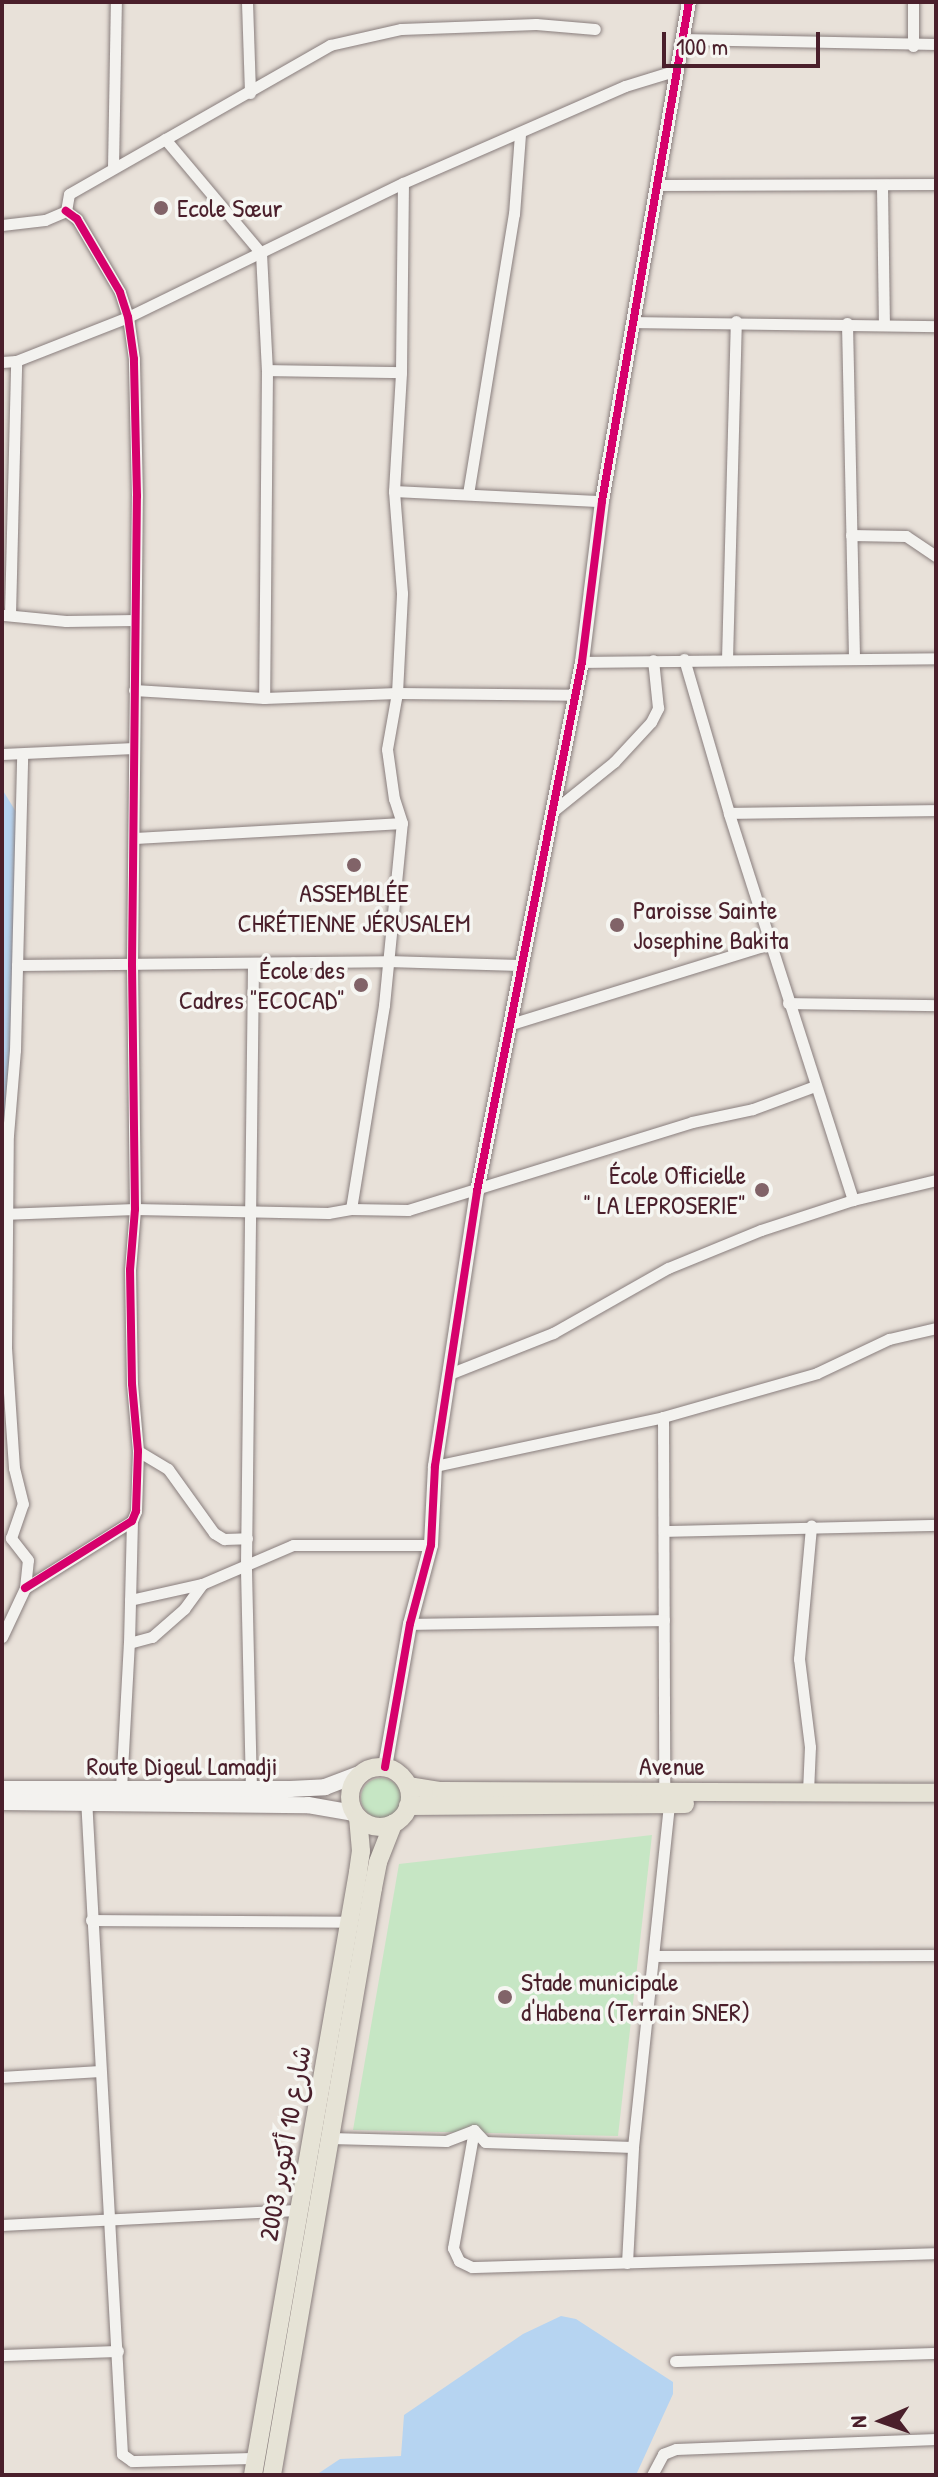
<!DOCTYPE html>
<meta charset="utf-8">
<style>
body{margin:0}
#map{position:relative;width:938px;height:2477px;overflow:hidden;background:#e8e1d9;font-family:"Patrick Hand","Playpen Sans Arabic",sans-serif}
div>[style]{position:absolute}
.green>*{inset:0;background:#c6e6c4}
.round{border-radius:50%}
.water>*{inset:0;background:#b6d4f1}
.roads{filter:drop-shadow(0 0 2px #897e7d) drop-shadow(0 0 2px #897e7d)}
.minor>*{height:11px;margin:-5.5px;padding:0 5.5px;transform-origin:5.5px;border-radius:5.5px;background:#f3f2ef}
.tertiary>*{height:14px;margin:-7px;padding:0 7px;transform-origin:7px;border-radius:7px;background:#f3f2ef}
.secondary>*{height:16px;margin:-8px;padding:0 8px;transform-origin:8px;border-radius:8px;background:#f3f2ef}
.trunk>*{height:18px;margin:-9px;padding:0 9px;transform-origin:9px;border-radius:9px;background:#e6e3d6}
.trunk>.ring{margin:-9px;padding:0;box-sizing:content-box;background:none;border:18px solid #e6e3d6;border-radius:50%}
.cycleway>*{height:8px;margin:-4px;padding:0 4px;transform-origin:4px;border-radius:4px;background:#d6006c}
.dots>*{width:22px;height:22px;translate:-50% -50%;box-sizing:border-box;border:4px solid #f6f6f2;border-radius:50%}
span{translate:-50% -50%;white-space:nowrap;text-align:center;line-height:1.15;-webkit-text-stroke:7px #f6f6f2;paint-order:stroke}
.poi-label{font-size:26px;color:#4a1f2b}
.left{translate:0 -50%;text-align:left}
.right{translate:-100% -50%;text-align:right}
.street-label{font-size:26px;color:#4a1f2b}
.frame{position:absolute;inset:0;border:4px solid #4a1f2b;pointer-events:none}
.north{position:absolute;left:842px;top:2381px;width:80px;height:80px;-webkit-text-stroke:6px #f6f6f2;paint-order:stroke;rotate:268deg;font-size:22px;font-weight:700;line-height:32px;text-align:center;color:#4a1f2b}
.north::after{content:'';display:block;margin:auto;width:28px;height:36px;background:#4a1f2b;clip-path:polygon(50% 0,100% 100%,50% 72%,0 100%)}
.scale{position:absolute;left:662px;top:32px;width:158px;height:36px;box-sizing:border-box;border:4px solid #4a1f2b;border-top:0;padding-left:10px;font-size:24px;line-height:28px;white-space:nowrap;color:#4a1f2b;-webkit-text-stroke:6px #f6f6f2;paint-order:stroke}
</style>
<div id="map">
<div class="green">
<div class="round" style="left:361px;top:1778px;width:40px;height:40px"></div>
<div style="clip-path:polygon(652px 1835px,618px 2136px,353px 2130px,399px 1864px)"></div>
</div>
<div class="water">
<div style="clip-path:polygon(2px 789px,18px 815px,13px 1029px,2px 1153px)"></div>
<div style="clip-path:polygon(561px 2316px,576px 2319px,673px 2382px,673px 2394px,636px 2475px,316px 2475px,340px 2459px,401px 2456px,404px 2415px,523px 2334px)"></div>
</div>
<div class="roads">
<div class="minor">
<div style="left:247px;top:2px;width:91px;rotate:88.1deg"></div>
<div style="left:681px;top:39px;width:255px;rotate:1.1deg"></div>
<div style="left:913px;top:46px;width:44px;rotate:-90deg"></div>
<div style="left:165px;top:139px;width:149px;rotate:49.9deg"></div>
<div style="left:261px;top:253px;width:117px;rotate:87.1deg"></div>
<div style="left:267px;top:370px;width:328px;rotate:90.5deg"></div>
<div style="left:113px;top:168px;width:166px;rotate:-89deg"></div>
<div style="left:658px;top:185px;width:278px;rotate:-0.2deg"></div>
<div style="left:882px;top:186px;width:139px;rotate:89.2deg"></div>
<div style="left:66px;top:211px;width:17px;rotate:-80deg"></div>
<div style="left:69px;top:194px;width:301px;rotate:-29.7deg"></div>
<div style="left:330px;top:45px;width:73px;rotate:-12.7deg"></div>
<div style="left:401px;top:29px;width:135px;rotate:-2.1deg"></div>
<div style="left:536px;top:24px;width:59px;rotate:4.8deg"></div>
<div style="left:2px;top:225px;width:43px;rotate:-6.6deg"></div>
<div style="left:45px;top:220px;width:23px;rotate:-23deg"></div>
<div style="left:633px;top:322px;width:303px;rotate:0.8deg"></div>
<div style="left:847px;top:323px;width:334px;rotate:88.8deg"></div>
<div style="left:2px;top:362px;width:14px;rotate:-4deg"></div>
<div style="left:16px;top:361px;width:120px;rotate:-21.4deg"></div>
<div style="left:128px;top:317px;width:306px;rotate:-26deg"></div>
<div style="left:403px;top:183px;width:242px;rotate:-23.6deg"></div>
<div style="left:625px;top:86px;width:54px;rotate:-17.1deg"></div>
<div style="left:267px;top:370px;width:134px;rotate:0.9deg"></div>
<div style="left:394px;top:491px;width:208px;rotate:2.8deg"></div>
<div style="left:468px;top:494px;width:284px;rotate:-80.7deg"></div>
<div style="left:514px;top:214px;width:80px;rotate:-85.7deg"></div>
<div style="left:851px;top:535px;width:55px;rotate:1deg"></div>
<div style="left:906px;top:536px;width:36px;rotate:34deg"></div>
<div style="left:4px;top:615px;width:62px;rotate:5.5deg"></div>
<div style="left:66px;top:621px;width:69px;rotate:-0.8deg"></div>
<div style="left:10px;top:615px;width:254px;rotate:-88.6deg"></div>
<div style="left:684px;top:659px;width:160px;rotate:73.7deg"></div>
<div style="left:727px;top:660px;width:339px;rotate:-88.5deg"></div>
<div style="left:582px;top:662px;width:354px;rotate:-0.6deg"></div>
<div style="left:134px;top:690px;width:130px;rotate:3.5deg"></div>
<div style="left:264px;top:698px;width:133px;rotate:-2.2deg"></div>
<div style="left:397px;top:693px;width:178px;rotate:0.6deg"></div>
<div style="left:2px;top:754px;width:132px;rotate:-2.6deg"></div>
<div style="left:552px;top:812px;width:80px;rotate:-38.9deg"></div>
<div style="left:614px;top:762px;width:54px;rotate:-47.2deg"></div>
<div style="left:651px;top:722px;width:16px;rotate:-63deg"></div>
<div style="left:658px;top:708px;width:48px;rotate:-95.9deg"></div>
<div style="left:136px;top:838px;width:266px;rotate:-3.2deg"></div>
<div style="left:17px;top:965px;width:370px;rotate:-0.6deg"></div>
<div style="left:387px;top:961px;width:132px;rotate:1.7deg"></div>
<div style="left:788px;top:1003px;width:148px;rotate:0.8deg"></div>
<div style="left:511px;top:1024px;width:270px;rotate:-17.2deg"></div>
<div style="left:853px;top:1200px;width:406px;rotate:-107.8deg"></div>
<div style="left:729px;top:813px;width:207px;rotate:-0.8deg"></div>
<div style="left:351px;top:1209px;width:207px;rotate:-80.8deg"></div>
<div style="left:384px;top:1005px;width:183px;rotate:-84.4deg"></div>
<div style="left:402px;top:823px;width:25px;rotate:-108deg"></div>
<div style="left:394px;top:799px;width:50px;rotate:-98deg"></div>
<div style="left:387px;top:749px;width:57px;rotate:-79.9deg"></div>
<div style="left:397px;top:693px;width:100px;rotate:-87.1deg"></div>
<div style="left:402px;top:593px;width:102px;rotate:-94.5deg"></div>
<div style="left:394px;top:491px;width:119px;rotate:-86.6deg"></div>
<div style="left:401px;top:372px;width:189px;rotate:-89.4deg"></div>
<div style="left:2px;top:1214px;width:133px;rotate:-2.2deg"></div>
<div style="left:135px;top:1209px;width:193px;rotate:1.2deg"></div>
<div style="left:328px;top:1213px;width:23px;rotate:-10deg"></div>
<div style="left:351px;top:1209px;width:57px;rotate:1deg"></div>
<div style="left:408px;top:1210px;width:297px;rotate:-17.2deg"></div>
<div style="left:692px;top:1122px;width:62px;rotate:-12deg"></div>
<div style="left:753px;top:1109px;width:66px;rotate:-20.4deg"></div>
<div style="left:449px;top:1374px;width:112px;rotate:-21.5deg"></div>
<div style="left:553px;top:1333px;width:132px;rotate:-29.5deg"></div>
<div style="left:668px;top:1268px;width:100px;rotate:-22.2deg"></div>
<div style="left:761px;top:1230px;width:97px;rotate:-18.1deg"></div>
<div style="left:853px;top:1200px;width:85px;rotate:-13.5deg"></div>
<div style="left:663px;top:1417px;width:375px;rotate:89.8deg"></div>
<div style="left:138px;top:1451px;width:35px;rotate:31deg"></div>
<div style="left:168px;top:1469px;width:79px;rotate:54.3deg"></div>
<div style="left:214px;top:1533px;width:12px;rotate:31deg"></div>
<div style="left:224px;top:1539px;width:23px;rotate:-2deg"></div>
<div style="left:435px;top:1466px;width:233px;rotate:-12.1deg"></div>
<div style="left:663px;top:1417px;width:160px;rotate:-15.9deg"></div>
<div style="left:817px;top:1373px;width:80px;rotate:-25.3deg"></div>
<div style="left:889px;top:1339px;width:48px;rotate:-13.2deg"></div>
<div style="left:665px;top:1531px;width:271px;rotate:-1.3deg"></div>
<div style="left:11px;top:1538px;width:36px;rotate:-71deg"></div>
<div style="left:23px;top:1504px;width:37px;rotate:-104deg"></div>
<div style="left:14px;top:1468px;width:120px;rotate:-93.8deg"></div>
<div style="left:6px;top:1348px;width:213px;rotate:-89.5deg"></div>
<div style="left:8px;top:1135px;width:85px;rotate:-85.3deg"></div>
<div style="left:15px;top:1050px;width:296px;rotate:-88.6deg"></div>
<div style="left:25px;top:1588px;width:126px;rotate:-32.1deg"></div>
<div style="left:132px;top:1521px;width:11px;rotate:-68deg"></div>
<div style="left:136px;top:1511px;width:60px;rotate:-88.1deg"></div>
<div style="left:138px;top:1451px;width:67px;rotate:-95.1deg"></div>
<div style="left:132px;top:1384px;width:114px;rotate:-91deg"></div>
<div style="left:130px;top:1270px;width:61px;rotate:-85.3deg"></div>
<div style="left:135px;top:1209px;width:244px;rotate:-90.7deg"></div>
<div style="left:132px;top:965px;width:469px;rotate:-89.4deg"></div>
<div style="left:137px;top:496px;width:137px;rotate:-91.3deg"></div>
<div style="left:134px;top:359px;width:42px;rotate:-98.1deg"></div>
<div style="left:128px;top:317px;width:26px;rotate:-108deg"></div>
<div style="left:120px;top:292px;width:85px;rotate:-120.5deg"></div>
<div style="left:77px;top:219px;width:14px;rotate:-144deg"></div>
<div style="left:130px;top:1600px;width:74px;rotate:-12.5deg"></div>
<div style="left:410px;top:1624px;width:254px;rotate:-0.9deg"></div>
<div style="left:2px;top:1637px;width:54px;rotate:-64.9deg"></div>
<div style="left:25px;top:1588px;width:28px;rotate:-84deg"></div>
<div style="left:28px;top:1560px;width:28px;rotate:-128deg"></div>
<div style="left:129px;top:1643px;width:122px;rotate:-88.6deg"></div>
<div style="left:121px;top:1789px;width:146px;rotate:-86.9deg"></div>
<div style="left:129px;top:1643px;width:24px;rotate:-15deg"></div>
<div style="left:152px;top:1637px;width:43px;rotate:-41.2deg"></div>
<div style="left:184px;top:1609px;width:31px;rotate:-54deg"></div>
<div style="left:202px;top:1584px;width:99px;rotate:-23.2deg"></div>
<div style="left:293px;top:1545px;width:138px"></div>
<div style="left:251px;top:1790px;width:226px;rotate:-91.3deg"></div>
<div style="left:246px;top:1564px;width:599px;rotate:-89.33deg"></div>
<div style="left:808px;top:1792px;width:45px;rotate:-87.5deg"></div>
<div style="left:810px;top:1747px;width:89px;rotate:-97.1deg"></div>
<div style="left:799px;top:1659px;width:134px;rotate:-84.8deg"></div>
<div style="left:86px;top:1798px;width:657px;rotate:86.86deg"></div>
<div style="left:122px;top:2454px;width:12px;rotate:35deg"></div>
<div style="left:132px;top:2461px;width:124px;rotate:-1.4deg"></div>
<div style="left:91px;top:1920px;width:257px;rotate:0.4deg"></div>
<div style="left:654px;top:1956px;width:282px;rotate:-0.2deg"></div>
<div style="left:2px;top:2077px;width:97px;rotate:-3.5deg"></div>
<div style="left:474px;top:2130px;width:120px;rotate:100.1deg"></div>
<div style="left:453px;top:2248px;width:14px;rotate:65deg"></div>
<div style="left:459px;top:2261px;width:14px;rotate:25deg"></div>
<div style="left:472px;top:2267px;width:464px;rotate:-1.7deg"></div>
<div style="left:329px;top:2138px;width:117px;rotate:1.5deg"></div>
<div style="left:446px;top:2141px;width:30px;rotate:-21deg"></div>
<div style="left:474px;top:2130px;width:16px;rotate:47deg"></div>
<div style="left:485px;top:2142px;width:148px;rotate:1.9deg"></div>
<div style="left:2px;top:2225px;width:299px;rotate:-2.9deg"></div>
<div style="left:627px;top:2263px;width:116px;rotate:-87deg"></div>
<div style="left:633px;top:2147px;width:345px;rotate:-84deg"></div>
<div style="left:2px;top:2355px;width:116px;rotate:-2deg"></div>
<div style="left:675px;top:2361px;width:261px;rotate:-1.8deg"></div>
<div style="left:652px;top:2475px;width:24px;rotate:-62deg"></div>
<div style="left:663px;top:2454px;width:14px;rotate:-21deg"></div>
<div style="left:676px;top:2449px;width:260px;rotate:-2.2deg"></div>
</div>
<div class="tertiary">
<div style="left:385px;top:1767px;width:145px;rotate:-80.1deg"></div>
<div style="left:410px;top:1624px;width:82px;rotate:-75.1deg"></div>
<div style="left:431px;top:1545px;width:79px;rotate:-87.1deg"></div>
<div style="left:435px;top:1466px;width:278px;rotate:-81.3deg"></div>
<div style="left:477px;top:1191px;width:539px;rotate:-78.77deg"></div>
<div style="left:582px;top:662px;width:162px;rotate:-82.9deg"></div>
<div style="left:602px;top:501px;width:507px;rotate:-80.11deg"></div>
</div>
<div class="secondary">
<div style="left:2px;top:1789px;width:288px"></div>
<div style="left:290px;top:1789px;width:35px;rotate:-3deg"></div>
<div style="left:325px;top:1787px;width:36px;rotate:-21deg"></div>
<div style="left:2px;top:1802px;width:306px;rotate:0.6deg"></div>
<div style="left:308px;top:1805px;width:47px;rotate:9.9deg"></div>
</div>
<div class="trunk">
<div class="ring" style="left:350px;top:1767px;width:42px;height:42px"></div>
<div style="left:408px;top:1786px;width:33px;rotate:9deg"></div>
<div style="left:441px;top:1791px;width:495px;rotate:0.2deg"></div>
<div style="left:408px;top:1806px;width:277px;rotate:-0.4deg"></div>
<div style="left:253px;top:2475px;width:612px;rotate:-80.12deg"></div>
<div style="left:358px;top:1872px;width:21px;rotate:-82deg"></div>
<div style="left:361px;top:1851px;width:33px;rotate:-95deg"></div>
<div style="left:272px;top:2475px;width:596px;rotate:-80.24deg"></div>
<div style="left:373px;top:1888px;width:26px;rotate:-79deg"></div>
<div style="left:378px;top:1862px;width:41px;rotate:-68.5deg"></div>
</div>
</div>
<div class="cycleway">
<div style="left:25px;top:1588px;width:126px;rotate:-32.1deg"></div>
<div style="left:132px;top:1521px;width:11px;rotate:-68deg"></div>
<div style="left:136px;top:1511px;width:60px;rotate:-88.1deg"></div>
<div style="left:138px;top:1451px;width:67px;rotate:-95.1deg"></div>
<div style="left:132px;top:1384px;width:114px;rotate:-91deg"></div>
<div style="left:130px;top:1270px;width:61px;rotate:-85.3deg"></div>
<div style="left:135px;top:1209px;width:244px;rotate:-90.7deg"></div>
<div style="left:132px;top:965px;width:469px;rotate:-89.4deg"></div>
<div style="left:137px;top:496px;width:137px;rotate:-91.3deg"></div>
<div style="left:134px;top:359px;width:42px;rotate:-98.1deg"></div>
<div style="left:128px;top:317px;width:26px;rotate:-108deg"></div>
<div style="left:120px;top:292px;width:85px;rotate:-120.5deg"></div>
<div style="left:77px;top:219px;width:14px;rotate:-144deg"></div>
<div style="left:385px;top:1767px;width:145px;rotate:-80.1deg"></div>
<div style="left:410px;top:1624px;width:82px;rotate:-75.1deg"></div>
<div style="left:431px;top:1545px;width:79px;rotate:-87.1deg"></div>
<div style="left:435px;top:1466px;width:278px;rotate:-81.3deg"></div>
<div style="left:477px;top:1191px;width:539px;rotate:-78.77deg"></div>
<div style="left:582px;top:662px;width:162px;rotate:-82.9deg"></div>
<div style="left:602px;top:501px;width:507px;rotate:-80.11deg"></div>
</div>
<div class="dots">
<div style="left:161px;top:208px;background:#816368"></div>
<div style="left:354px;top:865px;background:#816368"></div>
<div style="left:617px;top:925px;background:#816368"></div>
<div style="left:361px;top:985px;background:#816368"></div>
<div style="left:762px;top:1190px;background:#816368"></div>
<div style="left:505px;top:1997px;background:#816368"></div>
</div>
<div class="poi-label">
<span class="left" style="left:177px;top:208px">Ecole Sœur</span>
<span style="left:354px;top:908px">ASSEMBLÉE<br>CHRÉTIENNE JÉRUSALEM</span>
<span class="left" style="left:633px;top:925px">Paroisse Sainte<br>Josephine Bakita</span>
<span class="right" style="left:345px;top:985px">École des<br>Cadres "ECOCAD"</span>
<span class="right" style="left:746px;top:1190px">École Officielle<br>" LA LEPROSERIE"</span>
<span class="left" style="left:521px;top:1997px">Stade municipale<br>d'Habena (Terrain SNER)</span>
</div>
<div class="street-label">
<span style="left:182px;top:1766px">Route Digeul Lamadji</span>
<span style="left:672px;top:1766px">Avenue</span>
<span style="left:285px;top:2143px;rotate:-80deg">شارع 10 أكتوبر 2003</span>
</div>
<div class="frame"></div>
<div class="north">N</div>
<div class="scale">100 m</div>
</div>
